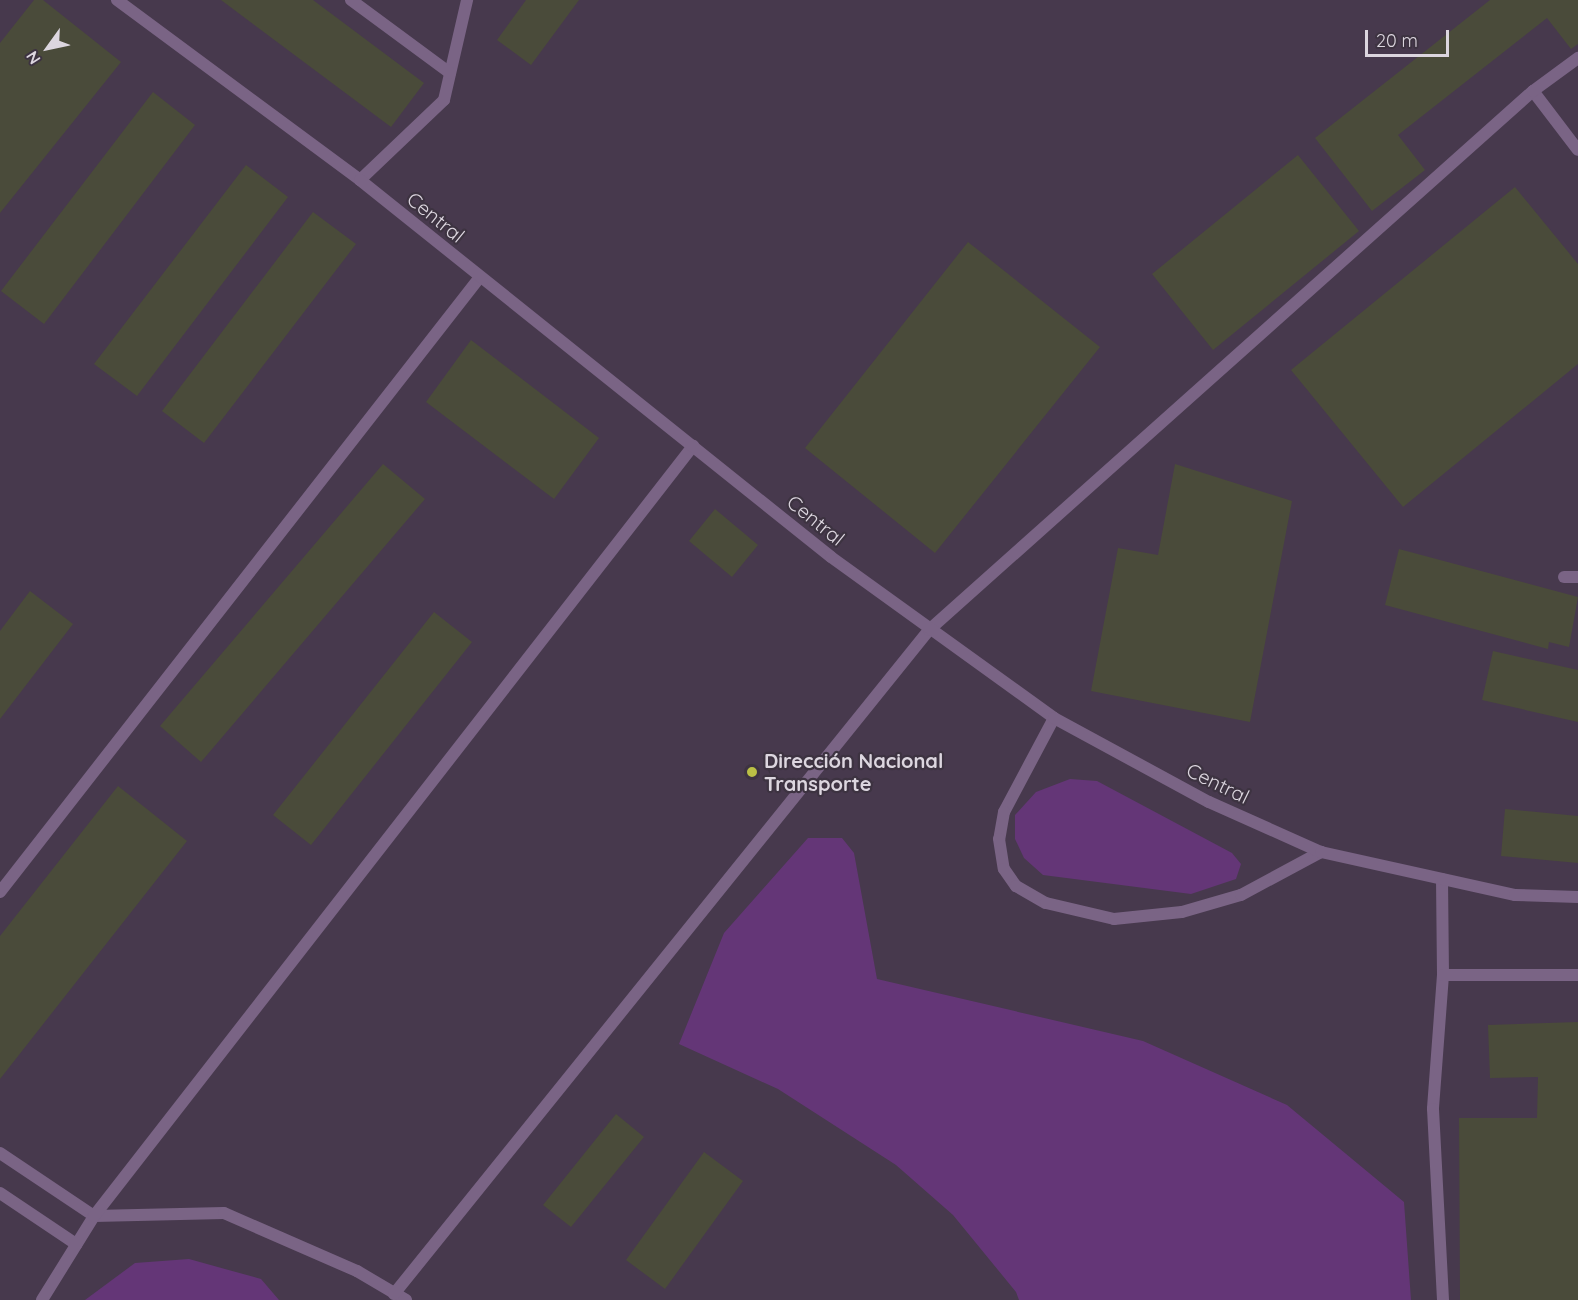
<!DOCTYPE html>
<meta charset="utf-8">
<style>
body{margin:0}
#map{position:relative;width:1578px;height:1300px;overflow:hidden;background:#3d3341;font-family:Quicksand,sans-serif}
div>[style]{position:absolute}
.built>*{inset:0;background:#47394d}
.green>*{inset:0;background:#643677}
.building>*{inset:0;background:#4a4b3a}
.service>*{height:12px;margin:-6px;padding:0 6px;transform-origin:6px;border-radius:6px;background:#7a6485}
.minor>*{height:12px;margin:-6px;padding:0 6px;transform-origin:6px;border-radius:6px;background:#7a6485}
.dots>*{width:16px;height:16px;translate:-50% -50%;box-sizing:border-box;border:3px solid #3d3341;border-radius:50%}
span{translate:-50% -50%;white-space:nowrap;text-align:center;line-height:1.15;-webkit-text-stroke:4.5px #3d3341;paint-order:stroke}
.street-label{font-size:20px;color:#dcd6df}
.poi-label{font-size:20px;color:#dcd6df;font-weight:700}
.left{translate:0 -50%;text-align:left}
.north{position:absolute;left:18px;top:18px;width:60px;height:60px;-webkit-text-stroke:4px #3d3341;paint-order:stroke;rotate:237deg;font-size:16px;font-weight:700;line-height:24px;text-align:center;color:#dcd6df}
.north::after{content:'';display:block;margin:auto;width:21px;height:27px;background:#dcd6df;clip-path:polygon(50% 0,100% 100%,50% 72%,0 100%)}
.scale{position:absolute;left:1365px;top:30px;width:84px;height:27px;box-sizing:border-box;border:3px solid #dcd6df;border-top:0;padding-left:8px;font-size:18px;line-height:21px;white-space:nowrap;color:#dcd6df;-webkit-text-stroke:4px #3d3341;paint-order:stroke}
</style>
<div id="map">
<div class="built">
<div style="clip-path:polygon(0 0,1578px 0,1578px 1300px,0 1300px)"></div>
</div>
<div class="green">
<div style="clip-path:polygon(1070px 779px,1097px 781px,1232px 853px,1241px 864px,1236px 879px,1191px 894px,1043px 875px,1024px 858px,1015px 839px,1015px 815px,1036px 792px)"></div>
<div style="clip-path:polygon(808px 838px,842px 838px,854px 853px,877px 979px,1143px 1041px,1287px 1105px,1404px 1202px,1411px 1300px,1019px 1300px,1016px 1292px,953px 1215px,896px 1165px,778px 1089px,679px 1044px,724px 933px)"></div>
<div style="clip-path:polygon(189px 1259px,261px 1279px,279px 1300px,85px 1300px,135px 1263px)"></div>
</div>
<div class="building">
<div style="clip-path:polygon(34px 0,43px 0,121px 62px,0 213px,0 43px)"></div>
<div style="clip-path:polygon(221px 0,313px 0,424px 83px,391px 127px)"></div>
<div style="clip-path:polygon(526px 0,579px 0,531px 65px,497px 40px)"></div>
<div style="clip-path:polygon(1490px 0,1578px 0,1578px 44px,1571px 49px,1547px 18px,1398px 135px,1425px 170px,1372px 211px,1315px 138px)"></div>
<div style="clip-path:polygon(153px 92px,195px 125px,44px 324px,1px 291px)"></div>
<div style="clip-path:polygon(1298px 155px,1359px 231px,1213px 350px,1152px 274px)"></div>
<div style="clip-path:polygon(246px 165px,288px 197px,137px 396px,94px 364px)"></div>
<div style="clip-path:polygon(1515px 187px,1578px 264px,1578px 364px,1403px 507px,1291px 370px)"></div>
<div style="clip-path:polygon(313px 212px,356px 244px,204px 443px,162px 411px)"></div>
<div style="clip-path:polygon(968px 242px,1100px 347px,935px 553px,805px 448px)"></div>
<div style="clip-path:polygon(471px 340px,599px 438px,554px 499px,426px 402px)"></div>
<div style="clip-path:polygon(383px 464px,425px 499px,201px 762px,160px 726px)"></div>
<div style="clip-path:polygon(1175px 464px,1292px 501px,1250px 722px,1091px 691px,1118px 548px,1158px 555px)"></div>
<div style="clip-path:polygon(715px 509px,758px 545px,732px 577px,689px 541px)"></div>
<div style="clip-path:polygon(1399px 549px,1578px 597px,1569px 647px,1549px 642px,1548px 649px,1385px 605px)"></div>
<div style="clip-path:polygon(30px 591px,73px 624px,0 719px,0 631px)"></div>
<div style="clip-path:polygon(434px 612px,472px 642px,311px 845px,273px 815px)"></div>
<div style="clip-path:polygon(1493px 651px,1578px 670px,1578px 722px,1482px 700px)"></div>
<div style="clip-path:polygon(118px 786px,187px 841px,0 1079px,0 936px)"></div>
<div style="clip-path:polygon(1505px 809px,1578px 816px,1578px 863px,1501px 856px)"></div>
<div style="clip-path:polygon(1578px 1022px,1578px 1300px,1460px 1300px,1459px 1118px,1537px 1118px,1538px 1077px,1490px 1078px,1488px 1025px)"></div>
<div style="clip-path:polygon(616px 1114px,644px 1137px,571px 1227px,543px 1205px)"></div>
<div style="clip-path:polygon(704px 1152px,743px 1181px,665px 1289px,626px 1260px)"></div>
</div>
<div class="service">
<div style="left:117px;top:0;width:302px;rotate:36.5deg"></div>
<div style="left:360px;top:180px;width:116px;rotate:-43.6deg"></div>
<div style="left:444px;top:100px;width:103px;rotate:-77deg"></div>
<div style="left:351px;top:0;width:123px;rotate:36.4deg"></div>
<div style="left:1533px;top:91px;width:74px;rotate:52.7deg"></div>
<div style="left:1564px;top:577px;width:14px"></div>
<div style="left:1054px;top:718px;width:106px;rotate:118deg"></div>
<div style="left:1004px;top:812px;width:27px;rotate:100deg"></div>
<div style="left:999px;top:839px;width:30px;rotate:81deg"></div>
<div style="left:1004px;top:869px;width:21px;rotate:55deg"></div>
<div style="left:1016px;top:886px;width:34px;rotate:30deg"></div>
<div style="left:1046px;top:903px;width:70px;rotate:13.2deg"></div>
<div style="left:1114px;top:919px;width:68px;rotate:-5.9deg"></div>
<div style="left:1182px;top:912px;width:61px;rotate:-16.1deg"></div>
<div style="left:1241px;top:895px;width:91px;rotate:-28.3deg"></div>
<div style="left:1442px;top:879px;width:96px;rotate:89.4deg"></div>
<div style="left:1443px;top:975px;width:134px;rotate:94.3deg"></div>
<div style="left:1433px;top:1109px;width:191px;rotate:87deg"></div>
<div style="left:0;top:892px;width:780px;rotate:-52.03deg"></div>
<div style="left:1443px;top:975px;width:135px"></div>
<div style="left:0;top:1153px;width:113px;rotate:33.8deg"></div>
<div style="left:94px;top:1216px;width:130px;rotate:-1.3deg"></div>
<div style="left:224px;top:1213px;width:145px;rotate:23.6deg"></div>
<div style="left:357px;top:1271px;width:57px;rotate:30.6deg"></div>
<div style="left:0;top:1193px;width:92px;rotate:33.9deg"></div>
<div style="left:394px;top:1294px;width:853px;rotate:-51.14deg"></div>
<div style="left:929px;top:630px;width:810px;rotate:-41.75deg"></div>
<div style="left:1533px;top:91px;width:56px;rotate:-36.3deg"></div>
<div style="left:42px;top:1300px;width:99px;rotate:-58.2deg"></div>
<div style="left:94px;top:1216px;width:976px;rotate:-52.12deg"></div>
</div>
<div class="minor">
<div style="left:360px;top:180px;width:603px;rotate:38.67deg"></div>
<div style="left:831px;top:557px;width:275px;rotate:35.8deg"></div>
<div style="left:1054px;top:718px;width:176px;rotate:28.5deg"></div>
<div style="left:1209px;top:802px;width:123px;rotate:24.1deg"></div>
<div style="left:1321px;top:852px;width:199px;rotate:12.5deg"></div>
<div style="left:1515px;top:895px;width:63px;rotate:1.8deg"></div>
</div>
<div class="dots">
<div style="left:752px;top:772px;background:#bbc045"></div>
</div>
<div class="street-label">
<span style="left:436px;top:217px;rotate:39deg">Central</span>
<span style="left:816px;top:520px;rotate:39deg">Central</span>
<span style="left:1218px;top:783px;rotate:26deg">Central</span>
</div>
<div class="poi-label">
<span class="left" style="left:764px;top:772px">Dirección Nacional<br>Transporte</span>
</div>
<div class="north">N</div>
<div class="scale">20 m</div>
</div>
